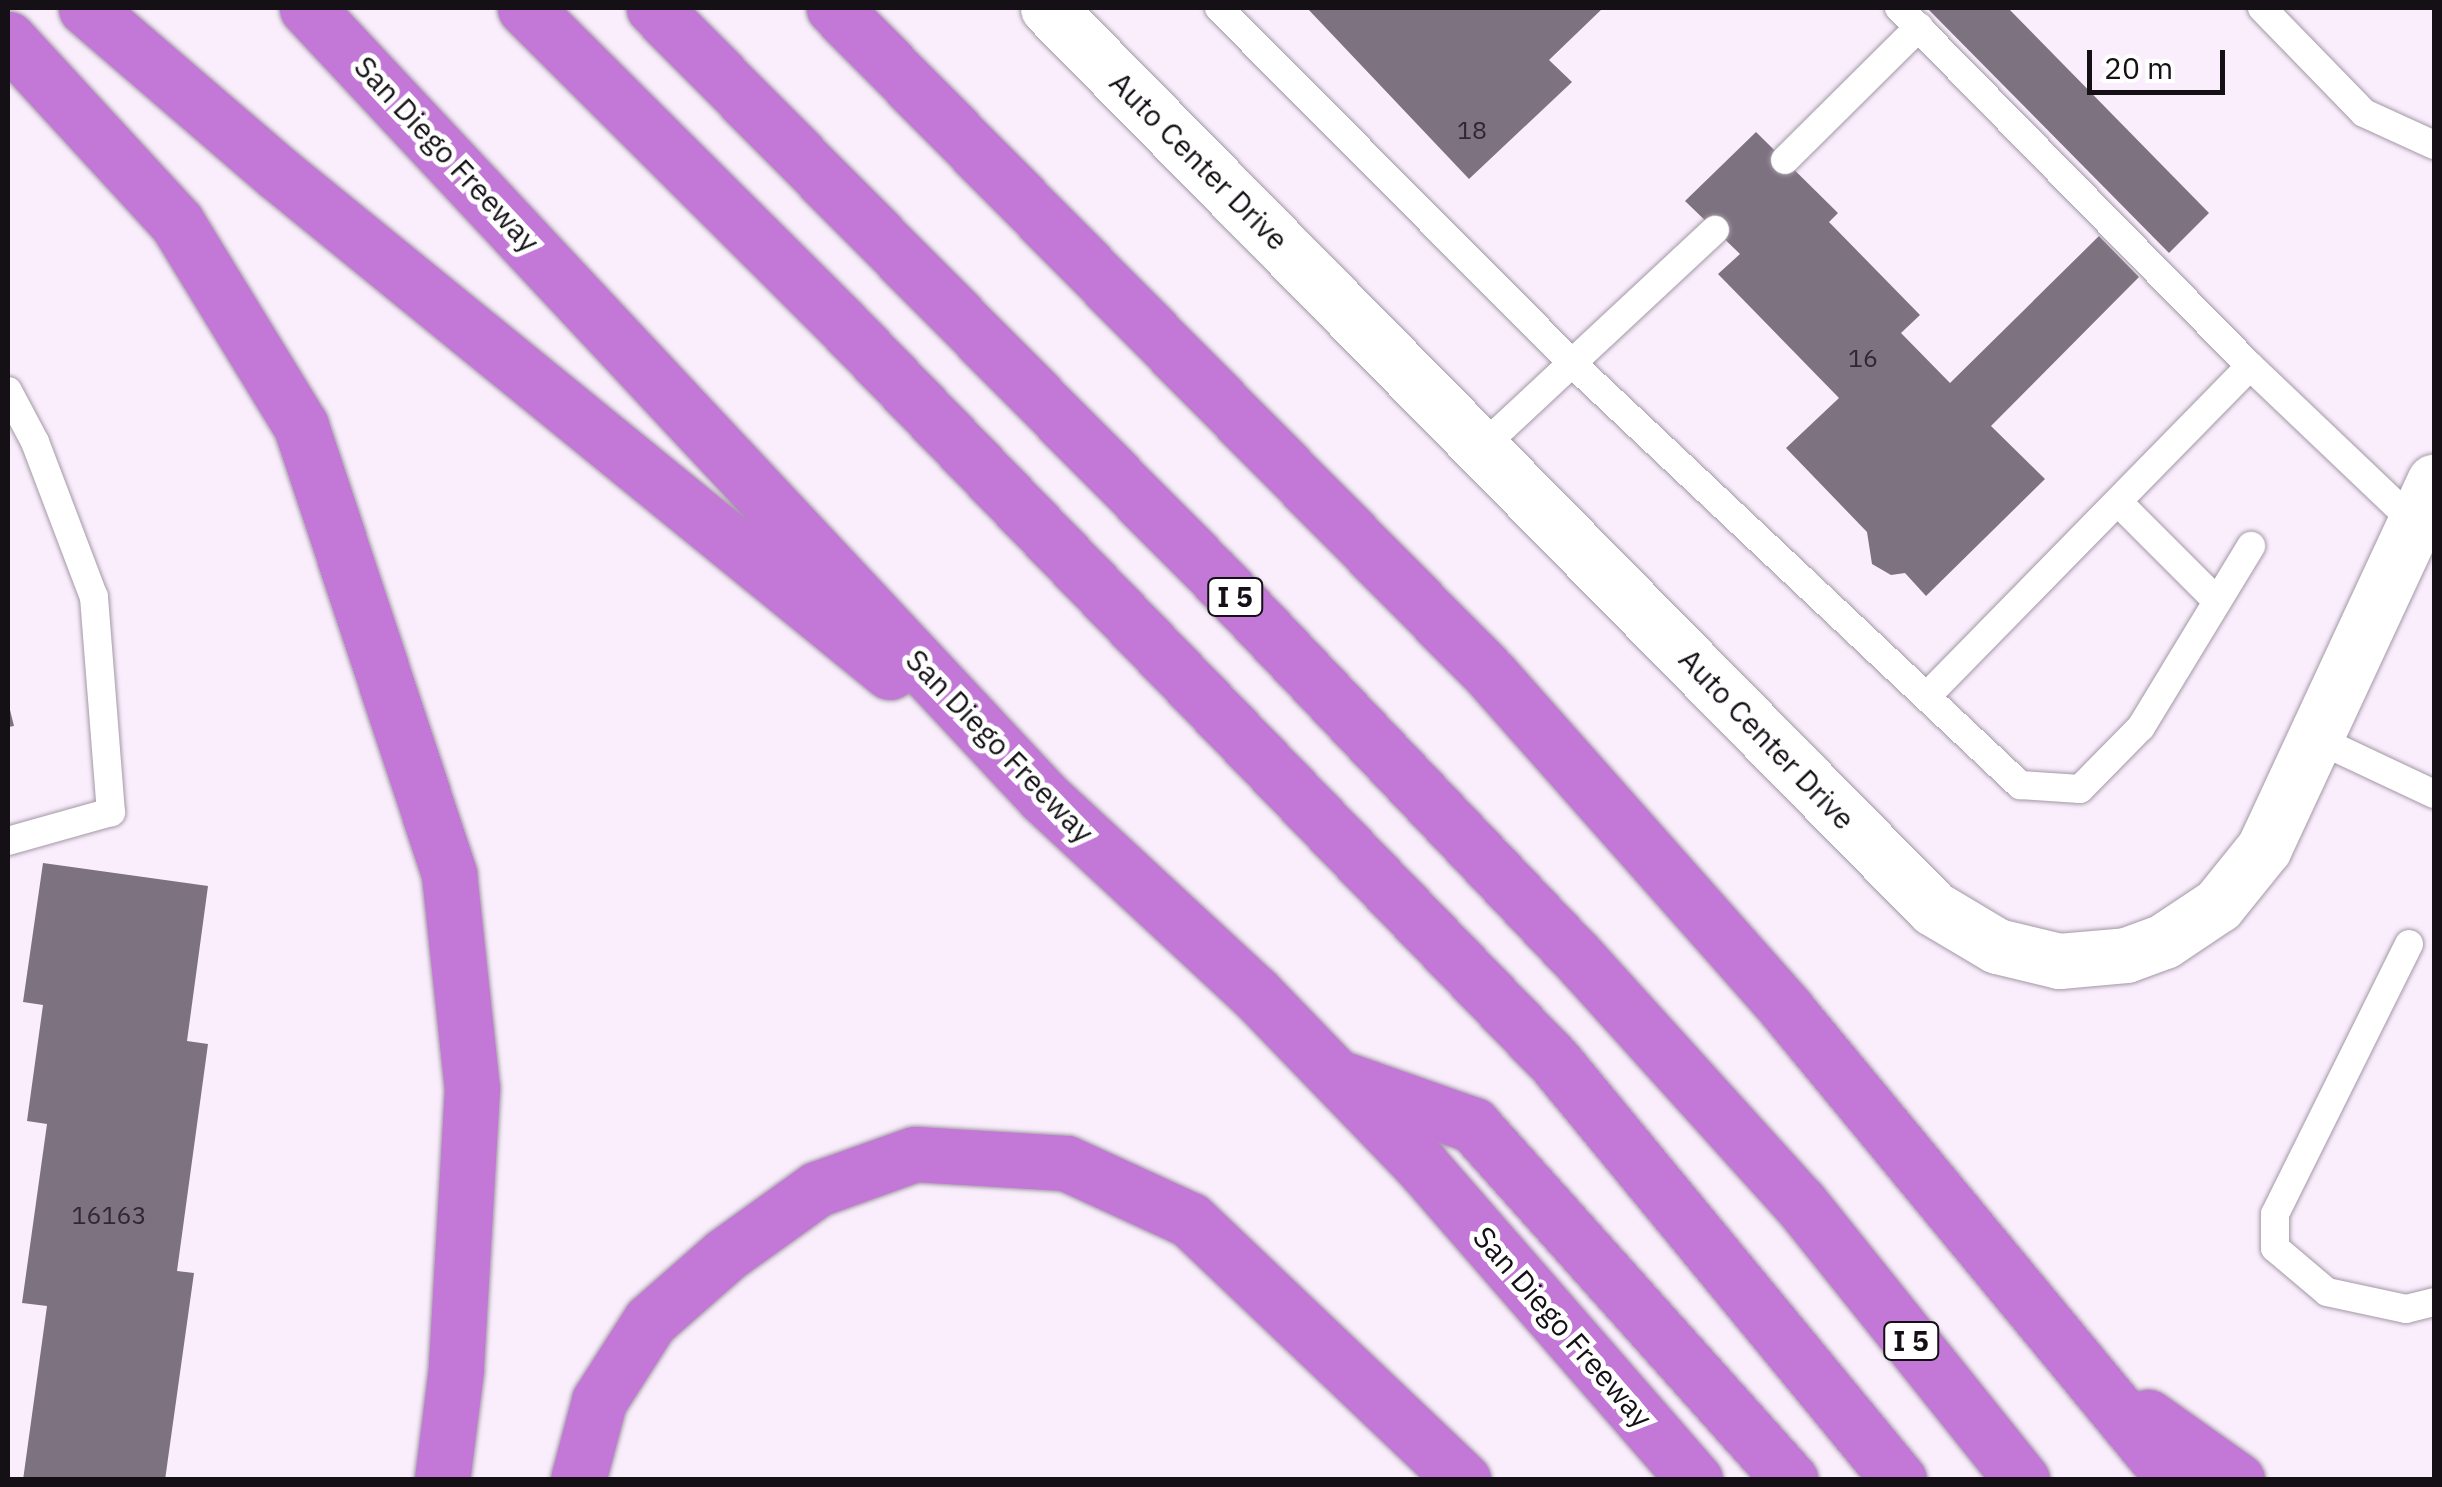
<!DOCTYPE html>
<style>
body{margin:0}
#map{position:relative;width:2442px;height:1487px;overflow:hidden;background:#faeefd;font-family:"IBM Plex Sans",sans-serif}
div>[style]{position:absolute}
.building>*{inset:0;background:#7d727f}
.roads{filter:drop-shadow(0 0 2px #a398a6) drop-shadow(0 0 2px #a398a6)}
.service>*{height:28px;margin:-14px;padding:0 14px;transform-origin:14px;border-radius:14px;background:#fff}
.tertiary>*{height:55px;margin:-27.5px;padding:0 27.5px;transform-origin:27.5px;border-radius:27.5px;background:#fff}
.motorway>*{height:55px;margin:-27.5px;padding:0 27.5px;transform-origin:27.5px;border-radius:27.5px;background:#c377d7}
span{translate:-50% -50%;white-space:nowrap;text-align:center;line-height:1.15;-webkit-text-stroke:10px #fff;paint-order:stroke}
.number-label{font-size:25px;color:#2e2830}
.number-label span{-webkit-text-stroke-width:0}
.shield-label span{padding:2px 8px;background:#fff;border:2px solid;border-radius:8px;-webkit-text-stroke-width:0}
.shield-label{font-size:28px;color:#141015;font-weight:700}
.street-label{font-size:30px;color:#141015}
.frame{position:absolute;inset:0;border:10px solid #141015;pointer-events:none}
.scale{position:absolute;left:2087px;top:50px;width:138px;height:45px;box-sizing:border-box;border:5px solid #141015;border-top:0;padding-left:12px;font-size:30px;line-height:35px;white-space:nowrap;color:#141015;-webkit-text-stroke:8px #fff;paint-order:stroke}
</style>
<div id="map">
<div class="building">
<div style="clip-path:polygon(1307px 8px,1603px 8px,1549px 60px,1572px 82px,1469px 179px)"></div>
<div style="clip-path:polygon(1927px 8px,2008px 8px,2209px 213px,2169px 253px)"></div>
<div style="clip-path:polygon(1756px 132px,1838px 213px,1829px 222px,1920px 315px,1901px 333px,1950px 383px,2099px 236px,2139px 277px,1991px 426px,2045px 479px,1926px 596px,1905px 573px,1891px 575px,1872px 564px,1867px 532px,1786px 448px,1839px 398px,1718px 274px,1740px 254px,1685px 201px)"></div>
<div style="clip-path:polygon(8px 702px,14px 726px,8px 727px)"></div>
<div style="clip-path:polygon(43px 863px,208px 886px,187px 1041px,208px 1044px,177px 1271px,194px 1273px,165px 1480px,23px 1480px,47px 1306px,22px 1303px,47px 1124px,27px 1121px,43px 1005px,23px 1002px)"></div>
</div>
<div class="roads">
<div class="service">
<div style="left:1219px;top:8px;width:503px;rotate:45.16deg"></div>
<div style="left:1574px;top:365px;width:613px;rotate:43.28deg"></div>
<div style="left:2020px;top:785px;width:60px;rotate:3.8deg"></div>
<div style="left:2080px;top:789px;width:87px;rotate:-45.5deg"></div>
<div style="left:2141px;top:727px;width:212px;rotate:-58.7deg"></div>
<div style="left:1899px;top:8px;width:501px;rotate:45.57deg"></div>
<div style="left:2250px;top:366px;width:229px;rotate:43.6deg"></div>
<div style="left:2262px;top:8px;width:146px;rotate:45.8deg"></div>
<div style="left:2364px;top:113px;width:77px;rotate:24.6deg"></div>
<div style="left:1785px;top:160px;width:189px;rotate:-44.8deg"></div>
<div style="left:8px;top:391px;width:58px;rotate:62.1deg"></div>
<div style="left:35px;top:442px;width:166px;rotate:69.2deg"></div>
<div style="left:94px;top:597px;width:216px;rotate:85.5deg"></div>
<div style="left:111px;top:812px;width:107px;rotate:164.3deg"></div>
<div style="left:1481px;top:448px;width:320px;rotate:-43deg"></div>
<div style="left:2118px;top:502px;width:140px;rotate:45deg"></div>
<div style="left:1929px;top:694px;width:459px;rotate:-45.6deg"></div>
<div style="left:2317px;top:739px;width:129px;rotate:25.2deg"></div>
<div style="left:2409px;top:944px;width:301px;rotate:116.4deg"></div>
<div style="left:2275px;top:1214px;width:34px;rotate:90deg"></div>
<div style="left:2275px;top:1248px;width:68px;rotate:40.2deg"></div>
<div style="left:2327px;top:1292px;width:81px;rotate:12.1deg"></div>
<div style="left:2406px;top:1309px;width:29px;rotate:-14deg"></div>
</div>
<div class="tertiary">
<div style="left:1048px;top:8px;width:1262px;rotate:45.48deg"></div>
<div style="left:1933px;top:908px;width:74px;rotate:30.7deg"></div>
<div style="left:1997px;top:946px;width:64px;rotate:13.6deg"></div>
<div style="left:2059px;top:961px;width:67px;rotate:-5.1deg"></div>
<div style="left:2126px;top:955px;width:40px;rotate:-20.2deg"></div>
<div style="left:2164px;top:941px;width:65px;rotate:-33.7deg"></div>
<div style="left:2218px;top:905px;width:73px;rotate:-51.1deg"></div>
<div style="left:2264px;top:848px;width:404px;rotate:-65.1deg"></div>
</div>
<div class="motorway">
<div style="left:86px;top:8px;width:255px;rotate:40.7deg"></div>
<div style="left:279px;top:174px;width:788px;rotate:39.18deg"></div>
<div style="left:307px;top:8px;width:1080px;rotate:46.95deg"></div>
<div style="left:1044px;top:797px;width:288px;rotate:42.9deg"></div>
<div style="left:1255px;top:993px;width:240px;rotate:46deg"></div>
<div style="left:1422px;top:1166px;width:416px;rotate:49deg"></div>
<div style="left:525px;top:8px;width:449px;rotate:44.9deg"></div>
<div style="left:843px;top:325px;width:1025px;rotate:45.99deg"></div>
<div style="left:1555px;top:1062px;width:541px;rotate:50.55deg"></div>
<div style="left:654px;top:8px;width:797px;rotate:45.36deg"></div>
<div style="left:1214px;top:575px;width:533px;rotate:46.45deg"></div>
<div style="left:1581px;top:961px;width:326px;rotate:47.9deg"></div>
<div style="left:1800px;top:1203px;width:355px;rotate:51.3deg"></div>
<div style="left:834px;top:8px;width:938px;rotate:45.43deg"></div>
<div style="left:1492px;top:676px;width:446px;rotate:48.5deg"></div>
<div style="left:1787px;top:1010px;width:609px;rotate:50.46deg"></div>
<div style="left:8px;top:39px;width:250px;rotate:47.4deg"></div>
<div style="left:177px;top:223px;width:238px;rotate:58.6deg"></div>
<div style="left:301px;top:426px;width:472px;rotate:71.7deg"></div>
<div style="left:449px;top:874px;width:215px;rotate:83.9deg"></div>
<div style="left:472px;top:1088px;width:281px;rotate:93.3deg"></div>
<div style="left:456px;top:1369px;width:112px;rotate:97.2deg"></div>
<div style="left:1346px;top:1080px;width:135px;rotate:19.5deg"></div>
<div style="left:1473px;top:1125px;width:476px;rotate:48.2deg"></div>
<div style="left:2148px;top:1417px;width:109px;rotate:35.3deg"></div>
<div style="left:578px;top:1480px;width:82px;rotate:-75.1deg"></div>
<div style="left:599px;top:1401px;width:95px;rotate:-57.5deg"></div>
<div style="left:650px;top:1321px;width:100px;rotate:-41.3deg"></div>
<div style="left:725px;top:1255px;width:113px;rotate:-35.7deg"></div>
<div style="left:817px;top:1189px;width:104px;rotate:-19.7deg"></div>
<div style="left:915px;top:1154px;width:151px;rotate:3.4deg"></div>
<div style="left:1066px;top:1163px;width:136px;rotate:24.7deg"></div>
<div style="left:1190px;top:1220px;width:377px;rotate:43.6deg"></div>
</div>
</div>
<div class="number-label">
<span style="left:1472px;top:130px">18</span>
<span style="left:1863px;top:358px">16</span>
<span style="left:109px;top:1215px">16163</span>
</div>
<div class="shield-label">
<span style="left:1235px;top:597px">I 5</span>
<span style="left:1911px;top:1341px">I 5</span>
</div>
<div class="street-label">
<span style="left:447px;top:154px;rotate:47deg">San Diego Freeway</span>
<span style="left:1199px;top:161px;rotate:45deg">Auto Center Drive</span>
<span style="left:1767px;top:739px;rotate:46deg">Auto Center Drive</span>
<span style="left:1000px;top:746px;rotate:46deg">San Diego Freeway</span>
<span style="left:1563px;top:1327px;rotate:49deg">San Diego Freeway</span>
</div>
<div class="frame"></div>
<div class="scale">20 m</div>
</div>
